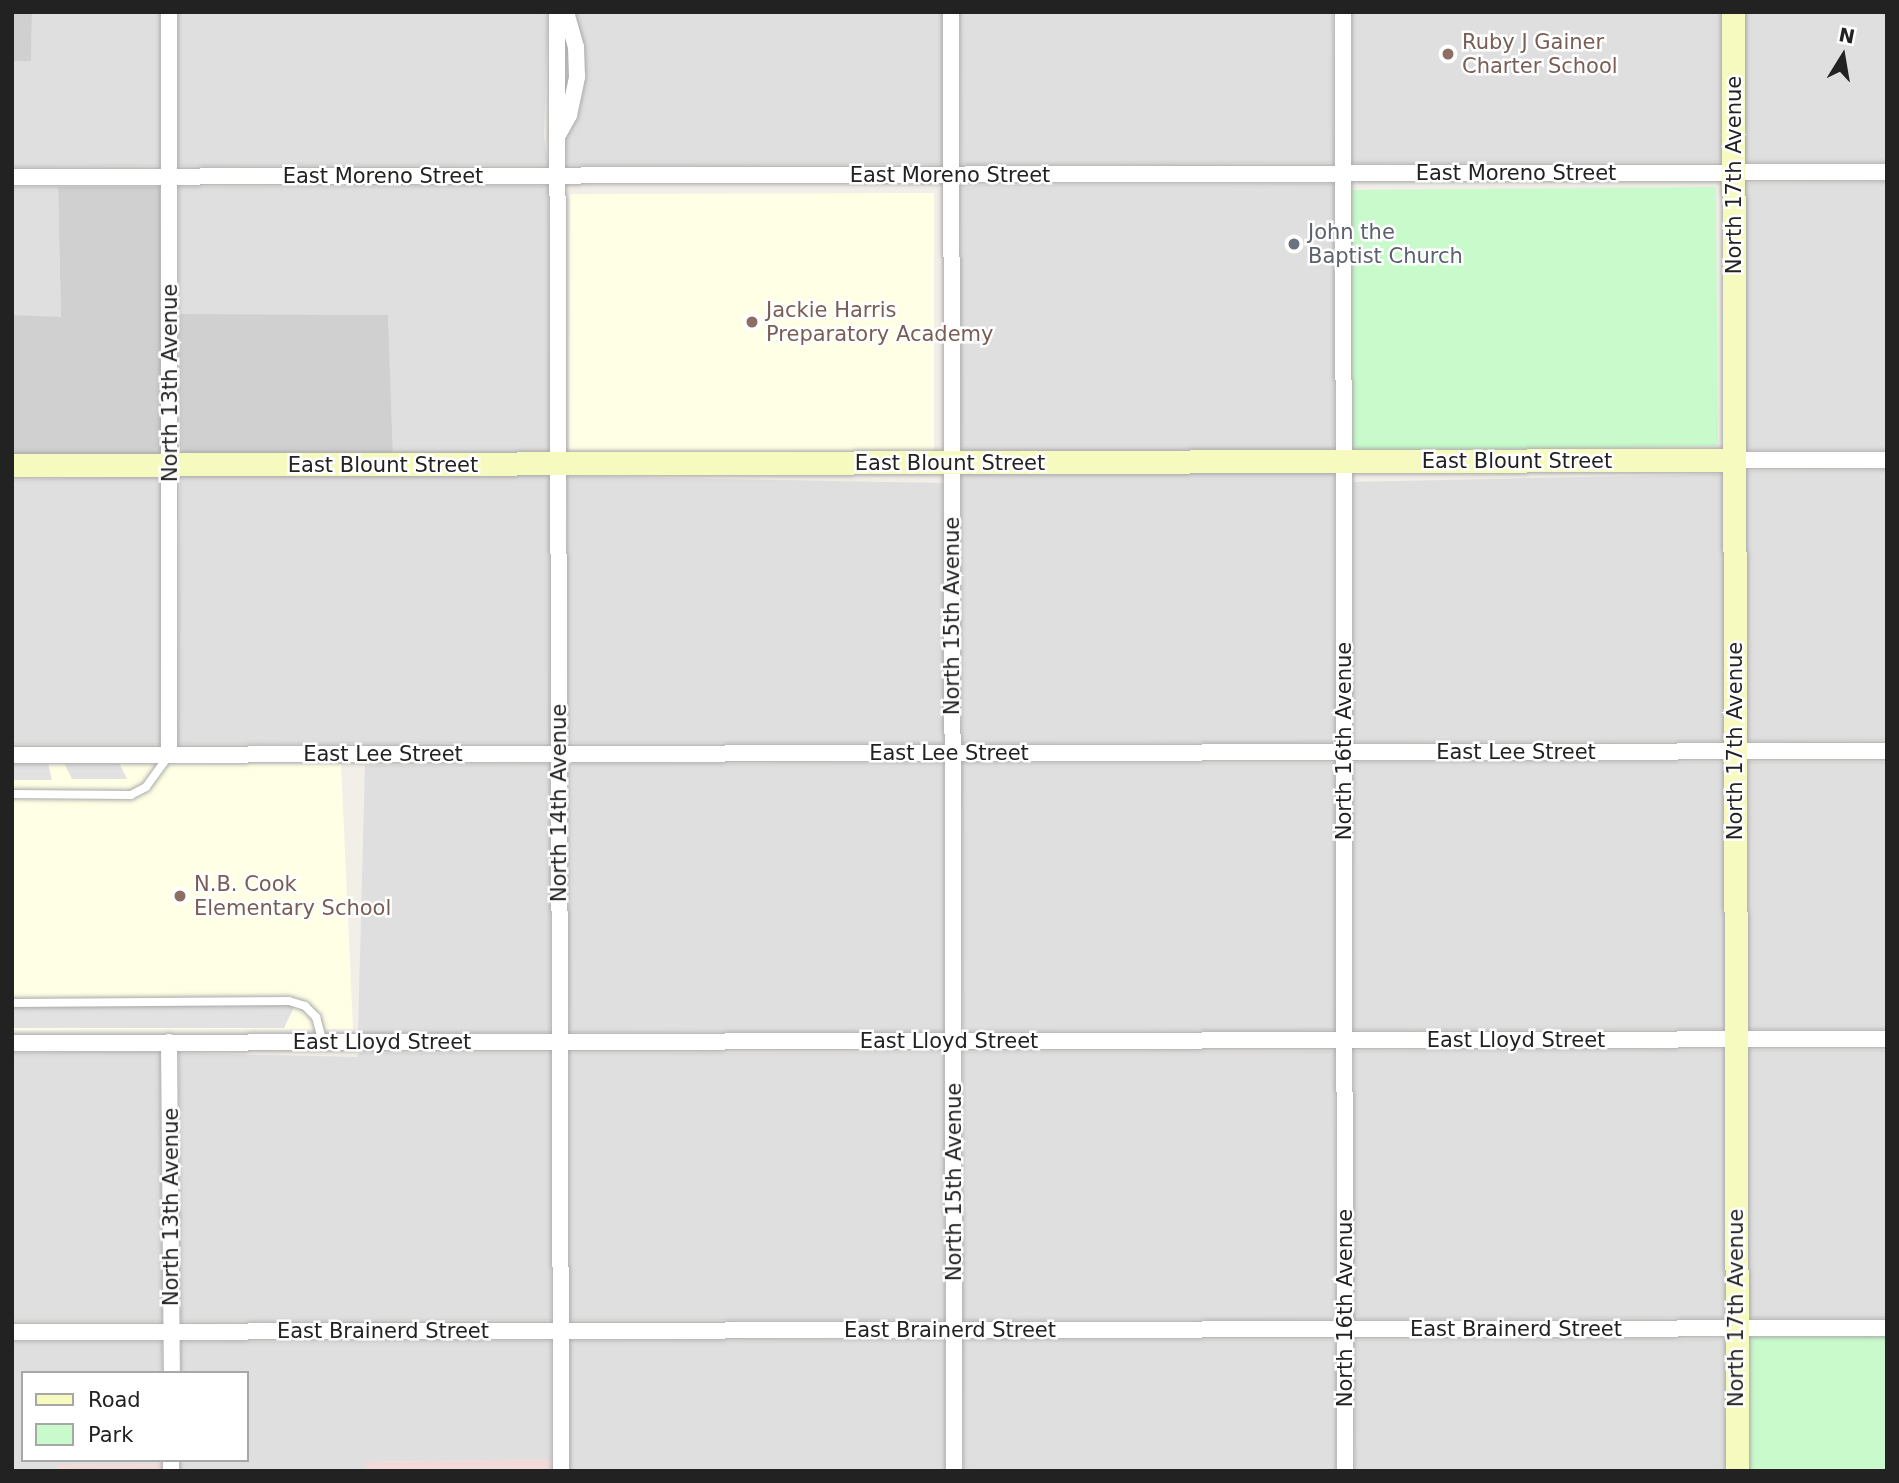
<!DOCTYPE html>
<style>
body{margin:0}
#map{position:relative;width:1899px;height:1483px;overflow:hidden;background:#f2efe9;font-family:"DejaVu Sans",sans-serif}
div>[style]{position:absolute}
.residential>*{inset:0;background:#e0dfdf}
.commercial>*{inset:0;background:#f2dad9}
.education>*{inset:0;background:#ffffe5}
.religious>*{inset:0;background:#d0d0d0}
.park>*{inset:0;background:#c8facc}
.parking>*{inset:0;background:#e2e2e2}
.roads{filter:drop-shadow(0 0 2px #a9a9a9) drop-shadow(0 0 2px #a9a9a9)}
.lane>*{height:8px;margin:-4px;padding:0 4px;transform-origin:4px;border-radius:4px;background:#fff}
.street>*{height:16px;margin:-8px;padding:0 8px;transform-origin:8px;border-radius:8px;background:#fff}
.secondary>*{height:23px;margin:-11.5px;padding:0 11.5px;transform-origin:11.5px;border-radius:11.5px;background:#f7fabf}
.dots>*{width:19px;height:19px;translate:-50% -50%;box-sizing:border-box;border:4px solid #fff;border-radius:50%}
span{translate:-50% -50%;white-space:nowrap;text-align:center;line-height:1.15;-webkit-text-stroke:5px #fff;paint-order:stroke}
.education-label{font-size:21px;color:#785e54}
.left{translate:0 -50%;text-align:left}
.street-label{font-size:21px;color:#222}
.worship-label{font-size:21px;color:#5b616d}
.frame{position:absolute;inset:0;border:14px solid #222;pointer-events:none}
.legend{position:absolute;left:21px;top:1371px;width:228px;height:91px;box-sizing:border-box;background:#fff;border:2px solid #a7a7a7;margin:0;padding:9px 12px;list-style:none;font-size:21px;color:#222}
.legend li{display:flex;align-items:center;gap:14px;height:35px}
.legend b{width:35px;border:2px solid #a7a7a7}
.north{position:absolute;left:1808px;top:21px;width:70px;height:70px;-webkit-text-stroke:5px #fff;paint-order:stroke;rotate:11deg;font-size:19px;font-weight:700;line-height:28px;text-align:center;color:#222}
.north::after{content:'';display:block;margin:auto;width:24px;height:32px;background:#222;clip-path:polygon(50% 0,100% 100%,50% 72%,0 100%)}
</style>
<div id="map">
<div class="residential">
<div style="clip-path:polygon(32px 12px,160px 12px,160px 166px,12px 167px,12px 61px,31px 61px)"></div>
<div style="clip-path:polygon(178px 12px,548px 12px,544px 137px,548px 165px,178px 166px)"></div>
<div style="clip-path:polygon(576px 12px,942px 12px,942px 164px,567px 165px,566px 138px,578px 117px,586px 76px)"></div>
<div style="clip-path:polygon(960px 12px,1333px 12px,1334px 163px,961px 164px)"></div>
<div style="clip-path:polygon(1352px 12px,1724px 12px,1725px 162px,1352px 163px)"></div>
<div style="clip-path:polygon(1743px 12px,1887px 12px,1887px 162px,1743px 162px)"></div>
<div style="clip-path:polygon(1887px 182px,1887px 450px,1743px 450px,1743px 183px)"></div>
<div style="clip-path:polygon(1334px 184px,1334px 451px,961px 452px,960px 185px)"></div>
<div style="clip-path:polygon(548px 186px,549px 454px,393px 454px,388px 315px,179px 314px,179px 187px)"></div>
<div style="clip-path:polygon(12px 187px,58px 187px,61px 318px,12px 315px)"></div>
<div style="clip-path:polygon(1887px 470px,1887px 740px,1744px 741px,1744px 471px)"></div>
<div style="clip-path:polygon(1334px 472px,1335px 742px,962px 743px,961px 473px)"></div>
<div style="clip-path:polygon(1725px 474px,1726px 741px,1353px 742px,1353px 482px)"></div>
<div style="clip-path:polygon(549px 475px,550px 743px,178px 744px,180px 476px)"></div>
<div style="clip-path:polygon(161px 476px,160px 744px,12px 744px,12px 480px)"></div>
<div style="clip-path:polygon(567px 476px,943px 483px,944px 743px,568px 743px)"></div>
<div style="clip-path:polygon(1353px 762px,1726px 762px,1727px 1029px,1354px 1030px)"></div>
<div style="clip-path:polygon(1744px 762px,1887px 762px,1887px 1029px,1745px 1029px)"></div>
<div style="clip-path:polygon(944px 763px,944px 1031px,569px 1032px,568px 764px)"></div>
<div style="clip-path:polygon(962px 763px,1335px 763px,1336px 1030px,963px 1031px)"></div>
<div style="clip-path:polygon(550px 764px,550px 1032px,358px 1033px,365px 765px)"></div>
<div style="clip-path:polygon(1726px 1050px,1727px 1318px,1354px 1319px,1354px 1051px)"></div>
<div style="clip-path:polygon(1745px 1050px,1887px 1050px,1887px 1318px,1745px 1318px)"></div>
<div style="clip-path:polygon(1335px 1051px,1336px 1319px,963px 1320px,963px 1052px)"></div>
<div style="clip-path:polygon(160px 1052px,162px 1321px,12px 1321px,12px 1053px)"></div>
<div style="clip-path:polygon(944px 1052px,945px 1320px,569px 1320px,569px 1053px)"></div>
<div style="clip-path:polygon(179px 1053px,357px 1057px,358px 1053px,551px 1053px,551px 1320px,181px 1321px)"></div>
<div style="clip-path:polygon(1727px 1339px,1727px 1471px,1355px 1471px,1354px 1340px)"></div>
<div style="clip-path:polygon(945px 1340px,945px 1471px,570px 1471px,570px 1341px)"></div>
<div style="clip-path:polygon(963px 1340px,1336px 1340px,1336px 1471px,964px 1471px)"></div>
<div style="clip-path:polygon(551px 1341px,551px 1459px,367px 1462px,366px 1471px,180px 1471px,180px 1460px,247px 1460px,247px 1373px,181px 1373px,181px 1342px)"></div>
<div style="clip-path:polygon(12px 1342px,162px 1342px,162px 1373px,23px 1373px,23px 1460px,162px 1460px,162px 1464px,58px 1465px,58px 1471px,12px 1471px)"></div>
</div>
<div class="commercial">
<div style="clip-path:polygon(551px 1459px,551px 1471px,366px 1471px,366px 1462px)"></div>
<div style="clip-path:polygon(162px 1464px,162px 1471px,58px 1471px,57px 1465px)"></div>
</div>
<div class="education">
<div style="clip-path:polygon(934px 193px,934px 451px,569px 452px,570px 194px)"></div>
<div style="clip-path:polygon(341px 763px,353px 1029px,12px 1030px,12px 764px)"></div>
</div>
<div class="religious">
<div style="clip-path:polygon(12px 12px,32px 12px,31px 61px,12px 61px)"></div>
<div style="clip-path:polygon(58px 187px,160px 187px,161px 455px,12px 455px,12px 315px,61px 317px)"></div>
<div style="clip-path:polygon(179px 314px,388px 315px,393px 454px,180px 455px)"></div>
</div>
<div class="park">
<div style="clip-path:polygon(1716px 187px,1718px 446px,1349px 452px,1351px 190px)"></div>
<div style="clip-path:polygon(1887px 1336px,1887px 1471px,1746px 1471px,1746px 1337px)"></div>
</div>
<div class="parking">
<div style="clip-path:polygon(12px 755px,46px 755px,52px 780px,12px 780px)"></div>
<div style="clip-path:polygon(60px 755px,115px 755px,127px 779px,72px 779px)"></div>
<div style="clip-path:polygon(12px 1003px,296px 1003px,284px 1028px,12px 1028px)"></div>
</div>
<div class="roads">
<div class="lane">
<div style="left:12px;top:794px;width:119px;rotate:0.5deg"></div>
<div style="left:131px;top:795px;width:17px;rotate:-28deg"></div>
<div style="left:146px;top:787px;width:39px;rotate:-54deg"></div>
<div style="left:12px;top:1003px;width:277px;rotate:-0.4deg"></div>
<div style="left:289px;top:1001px;width:17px;rotate:17deg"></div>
<div style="left:305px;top:1006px;width:16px;rotate:45deg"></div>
<div style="left:316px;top:1017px;width:27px;rotate:75deg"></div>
</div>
<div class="street">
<div style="left:169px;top:12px;width:743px;rotate:90deg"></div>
<div style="left:557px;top:12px;width:1459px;rotate:89.84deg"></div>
<div style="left:951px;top:12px;width:1459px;rotate:89.88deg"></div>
<div style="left:1343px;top:12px;width:1459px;rotate:89.92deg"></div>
<div style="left:559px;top:133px;width:21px;rotate:-61deg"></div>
<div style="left:569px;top:115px;width:40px;rotate:-78deg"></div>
<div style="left:577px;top:76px;width:29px;rotate:-92deg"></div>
<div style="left:576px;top:47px;width:36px;rotate:-106deg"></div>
<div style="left:12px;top:177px;width:1875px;rotate:-0.15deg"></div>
<div style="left:1734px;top:460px;width:153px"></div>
<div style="left:12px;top:755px;width:1875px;rotate:-0.12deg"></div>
<div style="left:169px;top:1042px;width:331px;rotate:89.5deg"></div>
<div style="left:12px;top:1043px;width:1875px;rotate:-0.12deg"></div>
<div style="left:12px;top:1332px;width:1875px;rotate:-0.12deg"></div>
<div style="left:171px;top:1471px;width:11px;rotate:-90deg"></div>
</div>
<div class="secondary">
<div style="left:1733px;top:12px;width:1459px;rotate:89.84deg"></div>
<div style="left:12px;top:465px;width:1722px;rotate:-0.17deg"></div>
</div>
</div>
<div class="dots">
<div style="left:1448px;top:54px;background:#8d6e63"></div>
<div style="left:1294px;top:244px;background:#6b7280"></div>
<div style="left:752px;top:322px;background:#8d6e63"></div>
<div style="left:180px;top:896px;background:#8d6e63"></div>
</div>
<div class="education-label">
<span class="left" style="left:1462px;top:54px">Ruby J Gainer<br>Charter School</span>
<span class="left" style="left:766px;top:322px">Jackie Harris<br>Preparatory Academy</span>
<span class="left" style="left:194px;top:896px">N.B. Cook<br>Elementary School</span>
</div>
<div class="street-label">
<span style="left:1516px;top:173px">East Moreno Street</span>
<span style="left:950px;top:175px">East Moreno Street</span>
<span style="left:1734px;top:175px;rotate:-90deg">North 17th Avenue</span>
<span style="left:383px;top:176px">East Moreno Street</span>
<span style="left:170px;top:383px;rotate:-90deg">North 13th Avenue</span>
<span style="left:1517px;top:461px">East Blount Street</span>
<span style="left:950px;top:463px">East Blount Street</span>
<span style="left:383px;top:465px">East Blount Street</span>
<span style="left:952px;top:616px;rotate:-90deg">North 15th Avenue</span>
<span style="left:1344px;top:741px;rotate:-90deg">North 16th Avenue</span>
<span style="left:1735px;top:741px;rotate:-90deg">North 17th Avenue</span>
<span style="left:1516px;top:752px">East Lee Street</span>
<span style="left:949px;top:753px">East Lee Street</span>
<span style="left:383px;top:754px">East Lee Street</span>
<span style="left:559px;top:803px;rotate:-90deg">North 14th Avenue</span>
<span style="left:1516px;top:1040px">East Lloyd Street</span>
<span style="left:949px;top:1041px">East Lloyd Street</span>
<span style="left:382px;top:1042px">East Lloyd Street</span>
<span style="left:954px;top:1182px;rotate:-90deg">North 15th Avenue</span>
<span style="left:171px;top:1207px;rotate:-90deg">North 13th Avenue</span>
<span style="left:1345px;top:1308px;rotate:-90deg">North 16th Avenue</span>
<span style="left:1736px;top:1308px;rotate:-90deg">North 17th Avenue</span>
<span style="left:1516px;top:1329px">East Brainerd Street</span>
<span style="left:950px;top:1330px">East Brainerd Street</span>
<span style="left:383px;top:1331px">East Brainerd Street</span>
</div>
<div class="worship-label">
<span class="left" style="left:1308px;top:244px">John the<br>Baptist Church</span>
</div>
<div class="frame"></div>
<ul class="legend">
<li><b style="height:9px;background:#f7fabf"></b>Road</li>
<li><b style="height:19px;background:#c8facc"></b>Park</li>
</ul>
<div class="north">N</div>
</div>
